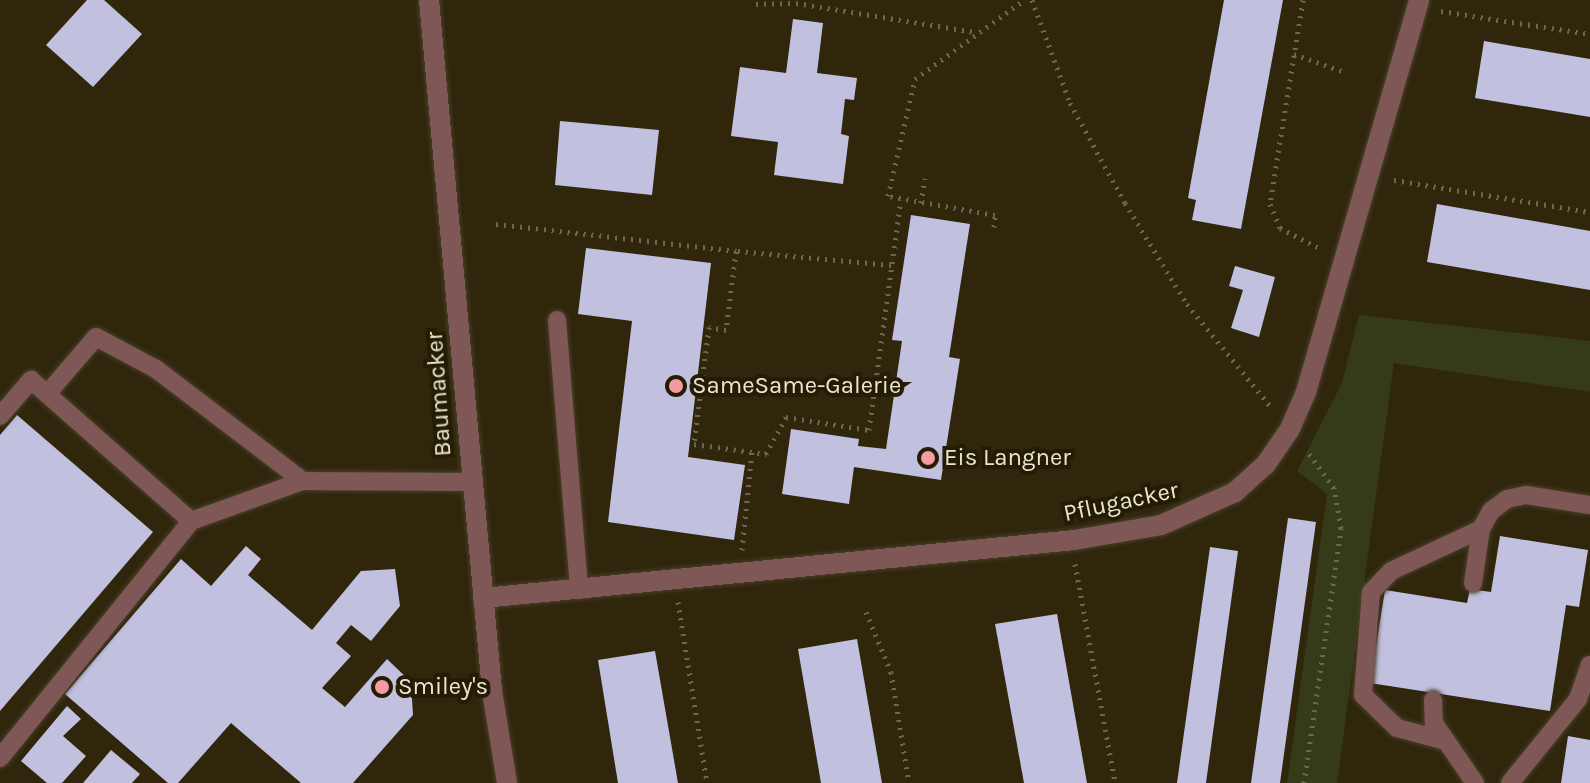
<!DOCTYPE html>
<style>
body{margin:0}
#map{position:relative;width:1590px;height:783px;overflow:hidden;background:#2f260c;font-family:Karla,sans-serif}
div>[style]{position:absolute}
.green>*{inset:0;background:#353a19}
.building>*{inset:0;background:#c1c0df}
.path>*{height:5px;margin-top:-2.5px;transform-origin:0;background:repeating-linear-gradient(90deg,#6e664f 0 2px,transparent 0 8px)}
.roads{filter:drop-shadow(0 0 2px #494128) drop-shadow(0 0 2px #494128)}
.service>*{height:18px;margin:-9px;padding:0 9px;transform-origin:9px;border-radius:9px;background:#805757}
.minor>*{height:20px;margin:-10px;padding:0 10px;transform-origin:10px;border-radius:10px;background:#805757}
.dots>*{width:22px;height:22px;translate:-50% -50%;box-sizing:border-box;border:4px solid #251d03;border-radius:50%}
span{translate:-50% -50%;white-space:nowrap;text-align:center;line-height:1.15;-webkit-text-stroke:8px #251d03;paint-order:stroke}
.poi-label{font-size:24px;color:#eae5d5}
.left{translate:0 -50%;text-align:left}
.street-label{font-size:24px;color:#eae5d5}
</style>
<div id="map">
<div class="green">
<div style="clip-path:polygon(1359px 315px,1590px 341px,1590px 392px,1394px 363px,1337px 783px,1287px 783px,1327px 494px,1297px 471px,1342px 383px)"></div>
</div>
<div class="building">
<div style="clip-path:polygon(87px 0,104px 0,142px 34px,93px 87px,46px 45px)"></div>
<div style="clip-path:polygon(1224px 0,1283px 0,1241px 229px,1192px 220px,1196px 200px,1188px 198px)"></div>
<div style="clip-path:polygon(793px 19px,823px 23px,817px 73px,857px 78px,854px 100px,845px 99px,841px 134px,849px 136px,843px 184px,774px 175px,778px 142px,731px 136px,740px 67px,786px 73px)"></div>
<div style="clip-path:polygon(1484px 41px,1590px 59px,1590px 117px,1475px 98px)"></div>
<div style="clip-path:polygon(560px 121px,659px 130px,652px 195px,555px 185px)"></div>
<div style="clip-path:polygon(1437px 204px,1590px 231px,1590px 290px,1427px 262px)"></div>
<div style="clip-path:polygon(911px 215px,970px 224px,949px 357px,960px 359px,941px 480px,854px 467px,849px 504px,782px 494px,791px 429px,859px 439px,858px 446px,886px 449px,902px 341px,892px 340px)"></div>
<div style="clip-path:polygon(586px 248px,711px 263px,688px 457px,745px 465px,734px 540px,608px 522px,632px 321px,578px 314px)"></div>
<div style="clip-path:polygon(1235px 266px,1275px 277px,1259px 337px,1231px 328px,1243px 290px,1229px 286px)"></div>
<div style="clip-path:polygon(17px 415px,153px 532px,0 711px,0 435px)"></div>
<div style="clip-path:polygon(1288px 518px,1316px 522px,1280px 783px,1251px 783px)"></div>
<div style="clip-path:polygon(1500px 536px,1588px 550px,1579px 607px,1566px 605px,1550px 711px,1370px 683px,1385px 590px,1467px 603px,1470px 589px,1491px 592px)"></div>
<div style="clip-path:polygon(246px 546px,261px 559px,248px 575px,312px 630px,361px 571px,395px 569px,400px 606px,371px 641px,351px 625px,336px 643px,351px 656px,322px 688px,345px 707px,387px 659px,411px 682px,413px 715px,353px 783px,301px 783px,231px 723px,178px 783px,168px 783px,65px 694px,181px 559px,211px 586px)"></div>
<div style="clip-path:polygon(1210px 547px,1238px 551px,1206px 783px,1177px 783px)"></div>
<div style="clip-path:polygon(1057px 614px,1087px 783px,1024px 783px,995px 624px)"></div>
<div style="clip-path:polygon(857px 639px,882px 783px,821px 783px,798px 649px)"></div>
<div style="clip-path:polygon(655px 651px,678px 783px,618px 783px,598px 660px)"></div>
<div style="clip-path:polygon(67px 706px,81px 719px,63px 736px,86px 756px,62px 783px,47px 783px,21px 761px)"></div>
<div style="clip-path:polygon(1568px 736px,1590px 740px,1590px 783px,1561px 783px)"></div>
<div style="clip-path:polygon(111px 750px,140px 774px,132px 783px,83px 783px)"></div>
</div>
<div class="path">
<div style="left:1032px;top:0;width:110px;rotate:69.7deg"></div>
<div style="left:1070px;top:103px;width:114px;rotate:61.2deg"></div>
<div style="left:1125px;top:203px;width:119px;rotate:58.5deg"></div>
<div style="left:1187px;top:304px;width:133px;rotate:50.8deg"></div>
<div style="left:1303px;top:0;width:207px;rotate:99.2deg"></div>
<div style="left:1270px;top:204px;width:26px;rotate:67deg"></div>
<div style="left:1280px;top:228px;width:46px;rotate:27.1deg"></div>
<div style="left:756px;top:4px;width:40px;rotate:-1.4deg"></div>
<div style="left:796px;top:3px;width:181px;rotate:9.2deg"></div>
<div style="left:1441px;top:11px;width:151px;rotate:8.8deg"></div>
<div style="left:1294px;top:54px;width:56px;rotate:19.7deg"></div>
<div style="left:1394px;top:180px;width:199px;rotate:9.3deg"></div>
<div style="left:921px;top:203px;width:25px;rotate:-81deg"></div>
<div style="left:496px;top:224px;width:242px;rotate:6.4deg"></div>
<div style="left:994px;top:227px;width:12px;rotate:-85deg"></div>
<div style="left:995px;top:215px;width:109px;rotate:-169.9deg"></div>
<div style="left:888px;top:196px;width:120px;rotate:-77deg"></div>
<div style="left:915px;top:79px;width:135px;rotate:-35.9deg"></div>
<div style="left:891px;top:265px;width:156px;rotate:-174.8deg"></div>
<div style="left:736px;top:251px;width:80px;rotate:97.2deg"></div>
<div style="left:726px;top:330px;width:17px;rotate:-170deg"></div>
<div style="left:709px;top:327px;width:118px;rotate:97.3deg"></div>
<div style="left:694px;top:444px;width:73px;rotate:7.9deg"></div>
<div style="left:766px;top:454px;width:42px;rotate:-61.6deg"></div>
<div style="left:786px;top:417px;width:84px;rotate:8.9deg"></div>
<div style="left:869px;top:430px;width:232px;rotate:-82.1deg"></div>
<div style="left:742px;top:550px;width:100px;rotate:-84.2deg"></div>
<div style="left:1075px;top:564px;width:223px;rotate:79.6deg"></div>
<div style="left:678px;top:602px;width:183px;rotate:80.9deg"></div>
<div style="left:866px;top:612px;width:65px;rotate:67.4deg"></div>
<div style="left:891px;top:672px;width:112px;rotate:80.8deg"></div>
<div style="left:1304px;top:783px;width:258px;rotate:-81.7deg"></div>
<div style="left:1341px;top:528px;width:41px;rotate:-99.9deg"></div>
<div style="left:1334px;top:488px;width:46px;rotate:-126.1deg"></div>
</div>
<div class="roads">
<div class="service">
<div style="left:557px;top:320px;width:271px;rotate:85.3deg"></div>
<div style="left:47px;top:394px;width:75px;rotate:-49.3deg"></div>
<div style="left:96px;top:337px;width:68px;rotate:28.1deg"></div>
<div style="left:156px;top:369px;width:185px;rotate:37.3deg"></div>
<div style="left:0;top:416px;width:48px;rotate:-49.3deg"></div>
<div style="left:31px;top:380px;width:213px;rotate:41.4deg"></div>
<div style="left:191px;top:521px;width:119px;rotate:-19.7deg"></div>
<div style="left:303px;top:481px;width:168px;rotate:0.3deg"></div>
<div style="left:1473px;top:583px;width:55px;rotate:-81.6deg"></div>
<div style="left:1481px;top:529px;width:21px;rotate:-61deg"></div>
<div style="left:1491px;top:511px;width:20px;rotate:-37deg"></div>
<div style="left:1507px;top:499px;width:19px;rotate:-12deg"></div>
<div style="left:1526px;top:495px;width:65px;rotate:8.9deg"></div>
<div style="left:1433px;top:700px;width:23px;rotate:88deg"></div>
<div style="left:1434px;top:723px;width:73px;rotate:55.7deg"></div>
<div style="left:1446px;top:741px;width:51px;rotate:-165.1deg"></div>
<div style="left:1397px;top:728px;width:47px;rotate:-135.9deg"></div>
<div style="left:1363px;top:695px;width:103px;rotate:-85.6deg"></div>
<div style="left:1371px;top:592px;width:29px;rotate:-46deg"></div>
<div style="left:1391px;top:571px;width:99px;rotate:-25deg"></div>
<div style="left:0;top:758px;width:304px;rotate:-51.1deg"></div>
<div style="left:1510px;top:783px;width:108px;rotate:-51deg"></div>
<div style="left:1578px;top:699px;width:36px;rotate:-71deg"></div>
</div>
<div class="minor">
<div style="left:429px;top:0;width:694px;rotate:84.79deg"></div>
<div style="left:492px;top:691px;width:93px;rotate:80.7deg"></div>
<div style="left:483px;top:598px;width:594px;rotate:-5.6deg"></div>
<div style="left:1074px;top:540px;width:88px;rotate:-9.8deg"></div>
<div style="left:1161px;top:525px;width:81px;rotate:-24deg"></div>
<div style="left:1235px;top:492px;width:42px;rotate:-42.1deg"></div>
<div style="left:1266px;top:464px;width:42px;rotate:-55.6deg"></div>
<div style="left:1290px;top:429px;width:40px;rotate:-66.6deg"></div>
<div style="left:1306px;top:392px;width:408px;rotate:-73.9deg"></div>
</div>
</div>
<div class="dots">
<div style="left:676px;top:386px;background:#f49aa0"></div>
<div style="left:928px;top:458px;background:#f49aa0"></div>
<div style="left:382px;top:687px;background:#f49aa0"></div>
</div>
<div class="poi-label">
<span class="left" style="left:692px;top:386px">SameSame-Galerie</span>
<span class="left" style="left:944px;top:458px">Eis Langner</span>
<span class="left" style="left:398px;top:687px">Smiley's</span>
</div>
<div class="street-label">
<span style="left:439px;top:394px;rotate:-94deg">Baumacker</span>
<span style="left:1121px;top:502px;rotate:-12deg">Pflugacker</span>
</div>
</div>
